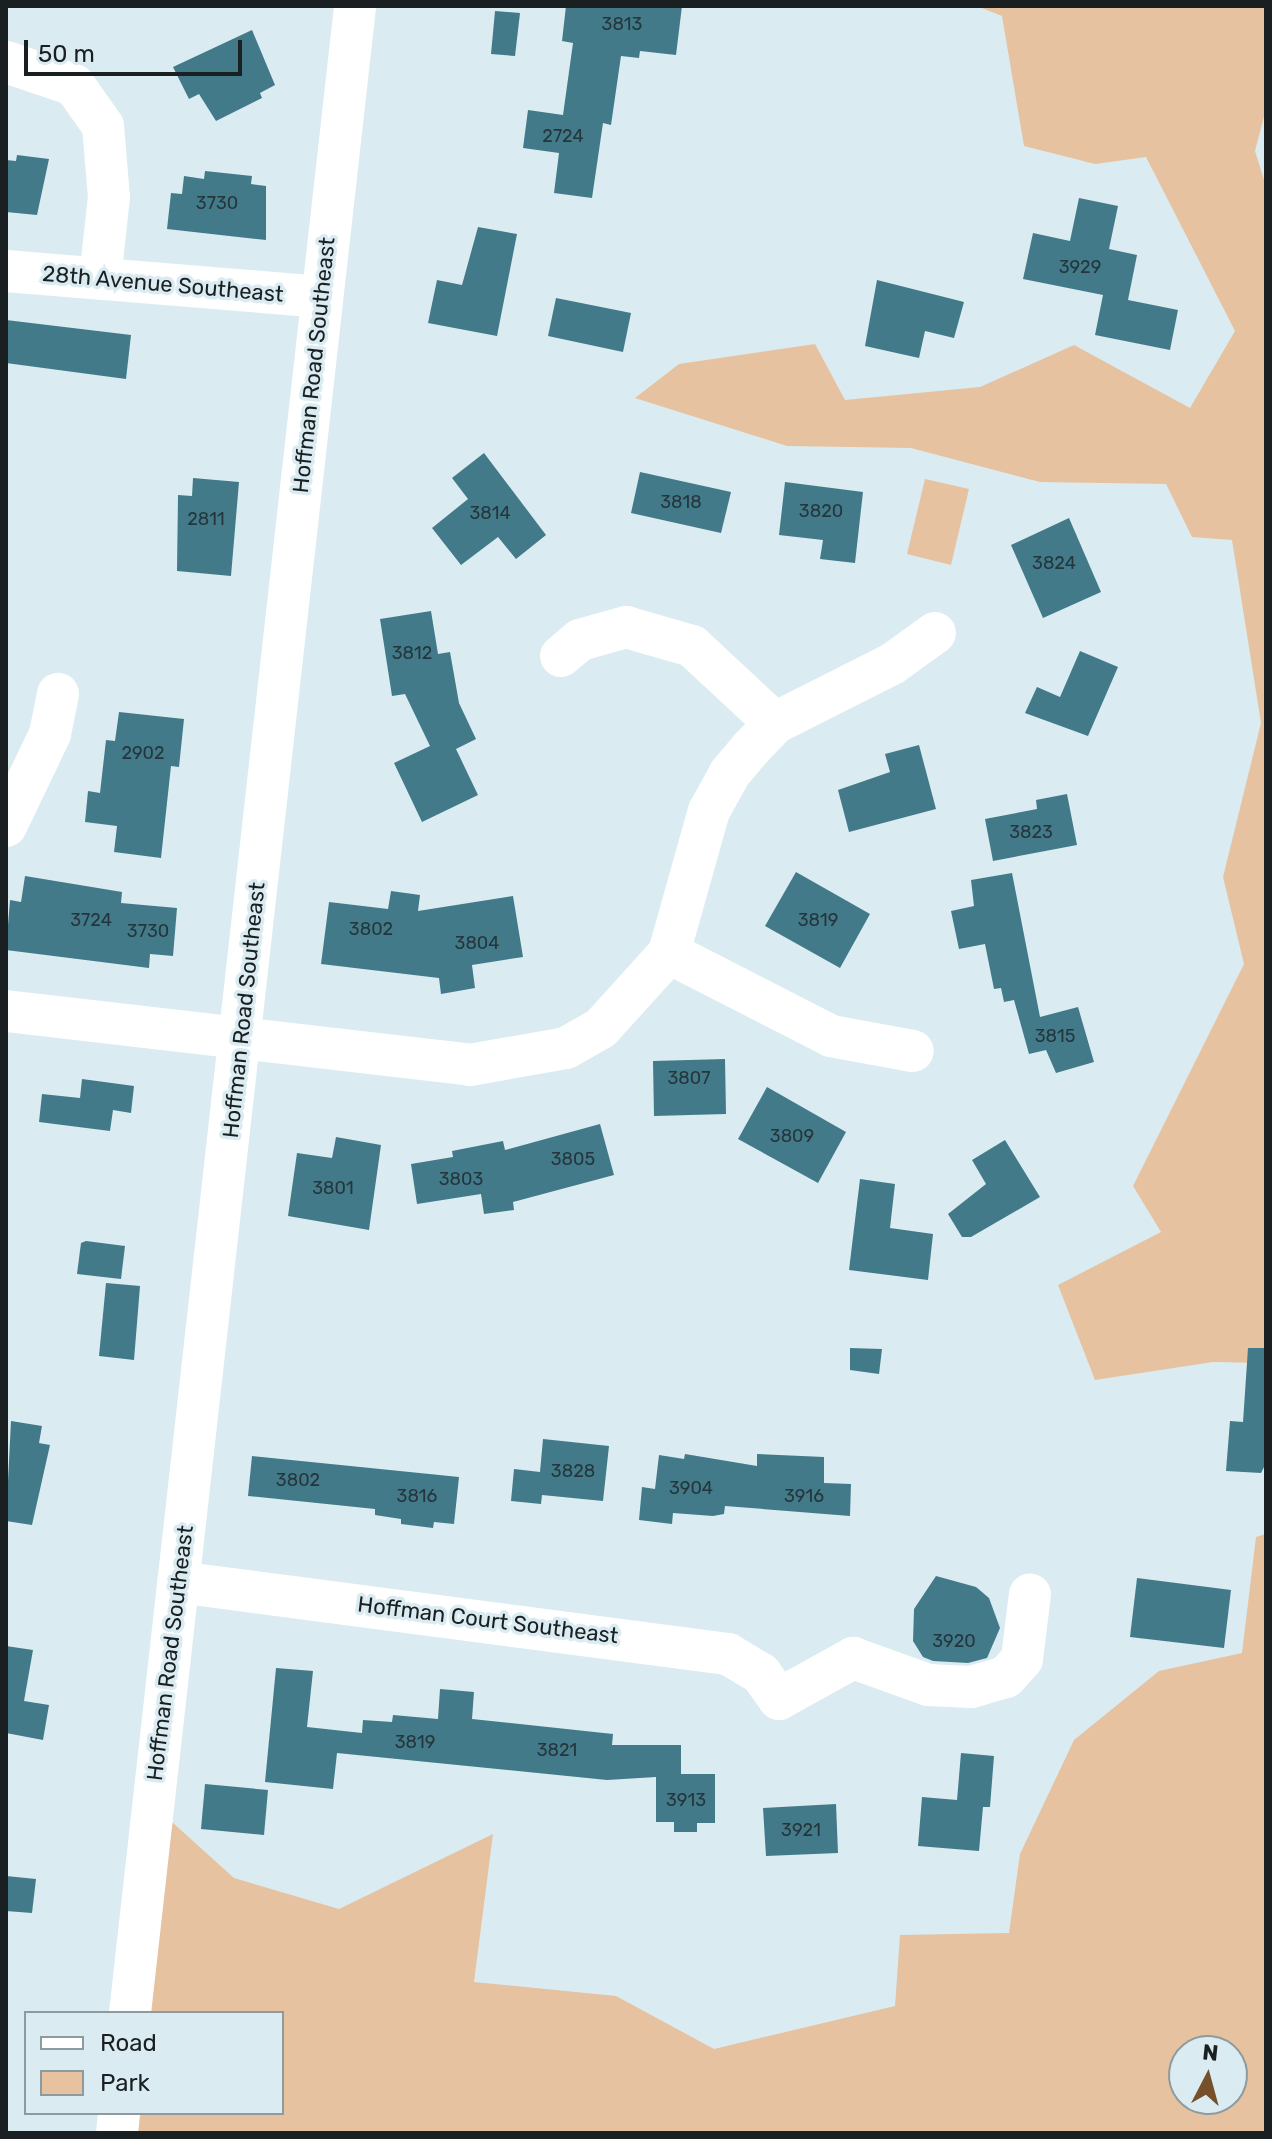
<!DOCTYPE html>
<style>
body{margin:0}
#map{position:relative;width:1272px;height:2139px;overflow:hidden;background:#daecf1;font-family:Rubik,sans-serif}
div>[style]{position:absolute}
.green>*{inset:0;background:#e6c2a0}
.building>*{inset:0;background:#427a89}
.minor>*{height:42px;margin:-21px;padding:0 21px;transform-origin:21px;border-radius:21px;background:#fff}
span{translate:-50% -50%;white-space:nowrap;text-align:center;line-height:1.15;-webkit-text-stroke:7px #daecf1;paint-order:stroke}
.number-label{font-size:18px;color:#24363c}
.number-label span{-webkit-text-stroke-width:0}
.street-label{font-size:22px;color:#1a2022}
.frame{position:absolute;inset:0;border:8px solid #1a2022;pointer-events:none}
.legend{position:absolute;left:24px;top:2011px;width:260px;height:104px;box-sizing:border-box;background:#daecf1;border:2px solid #8d9a9e;margin:0;padding:10px 14px;list-style:none;font-size:24px;color:#1a2022}
.legend li{display:flex;align-items:center;gap:16px;height:40px}
.legend b{width:40px;border:2px solid #8d9a9e}
.north{position:absolute;left:1168px;top:2035px;width:80px;height:80px;box-sizing:border-box;background:#daecf1;border:2px solid #8d9a9e;border-radius:50%;rotate:6deg;font-size:22px;font-weight:700;line-height:32px;text-align:center;color:#1a2022}
.north::after{content:'';display:block;margin:auto;width:28px;height:36px;background:#75502b;clip-path:polygon(50% 0,100% 100%,50% 72%,0 100%)}
.scale{position:absolute;left:24px;top:40px;width:218px;height:36px;box-sizing:border-box;border:4px solid #1a2022;border-top:0;padding-left:10px;font-size:24px;line-height:28px;white-space:nowrap;color:#1a2022;-webkit-text-stroke:6px #daecf1;paint-order:stroke}
</style>
<div id="map">
<div class="green">
<div style="clip-path:polygon(977px 6px,1266px 6px,1266px 109px,1255px 151px,1266px 186px,1266px 1363px,1213px 1362px,1095px 1380px,1058px 1285px,1161px 1232px,1133px 1186px,1244px 964px,1223px 877px,1261px 723px,1232px 540px,1192px 537px,1166px 484px,1040px 482px,911px 448px,787px 446px,635px 398px,679px 364px,815px 344px,845px 400px,980px 387px,1074px 345px,1190px 408px,1235px 331px,1146px 157px,1095px 164px,1024px 146px,1002px 16px)"></div>
<div style="clip-path:polygon(925px 479px,969px 489px,951px 565px,907px 554px)"></div>
<div style="clip-path:polygon(evenodd,1266px 1534px,1266px 2133px,117px 2133px,119px 2113px,282px 2113px,282px 2013px,130px 2013px,152px 1804px,234px 1878px,339px 1909px,493px 1834px,474px 1982px,616px 1996px,714px 2049px,895px 2006px,900px 1935px,1009px 1933px,1020px 1854px,1074px 1740px,1159px 1671px,1242px 1653px,1256px 1537px,1266px 1534px,1184px 2051px,1232px 2051px,1232px 2099px,1184px 2099px,1184px 2051px)"></div>
</div>
<div class="building">
<div style="clip-path:polygon(566px 6px,682px 6px,676px 55px,640px 51px,639px 58px,621px 56px,611px 125px,603px 123px,592px 198px,554px 193px,559px 153px,523px 148px,528px 110px,563px 115px,573px 43px,562px 41px)"></div>
<div style="clip-path:polygon(495px 11px,520px 13px,515px 56px,491px 54px)"></div>
<div style="clip-path:polygon(252px 30px,275px 85px,260px 93px,262px 98px,216px 121px,199px 94px,189px 99px,173px 67px)"></div>
<div style="clip-path:polygon(17px 155px,49px 159px,37px 215px,6px 212px,6px 160px,16px 161px)"></div>
<div style="clip-path:polygon(205px 171px,252px 176px,251px 184px,266px 186px,266px 240px,167px 229px,171px 193px,182px 194px,184px 176px,204px 179px)"></div>
<div style="clip-path:polygon(1079px 198px,1118px 206px,1109px 249px,1137px 255px,1128px 300px,1178px 310px,1170px 350px,1095px 335px,1103px 295px,1023px 279px,1033px 233px,1070px 241px)"></div>
<div style="clip-path:polygon(478px 227px,517px 234px,497px 336px,428px 323px,437px 280px,462px 285px)"></div>
<div style="clip-path:polygon(877px 280px,964px 302px,954px 338px,925px 331px,919px 358px,865px 346px)"></div>
<div style="clip-path:polygon(556px 298px,631px 313px,623px 352px,548px 336px)"></div>
<div style="clip-path:polygon(6px 320px,131px 335px,126px 379px,6px 363px)"></div>
<div style="clip-path:polygon(484px 453px,546px 535px,516px 559px,498px 537px,461px 565px,432px 528px,468px 499px,452px 478px)"></div>
<div style="clip-path:polygon(640px 472px,731px 492px,721px 533px,631px 513px)"></div>
<div style="clip-path:polygon(193px 478px,239px 482px,231px 576px,177px 571px,178px 495px,192px 496px)"></div>
<div style="clip-path:polygon(785px 482px,863px 492px,855px 563px,820px 559px,823px 540px,779px 535px)"></div>
<div style="clip-path:polygon(1069px 518px,1101px 592px,1043px 618px,1011px 545px)"></div>
<div style="clip-path:polygon(431px 611px,438px 654px,450px 652px,459px 703px,476px 739px,456px 749px,478px 795px,422px 822px,394px 763px,430px 746px,405px 694px,392px 696px,380px 619px)"></div>
<div style="clip-path:polygon(1080px 651px,1118px 667px,1088px 736px,1025px 713px,1037px 687px,1060px 697px)"></div>
<div style="clip-path:polygon(119px 712px,184px 719px,179px 767px,171px 766px,161px 858px,114px 852px,117px 826px,85px 822px,88px 791px,100px 793px,106px 740px,115px 741px)"></div>
<div style="clip-path:polygon(919px 745px,936px 809px,849px 832px,838px 790px,890px 772px,885px 754px)"></div>
<div style="clip-path:polygon(1067px 794px,1077px 845px,993px 861px,985px 819px,1037px 809px,1036px 800px)"></div>
<div style="clip-path:polygon(796px 872px,870px 914px,840px 968px,765px 926px)"></div>
<div style="clip-path:polygon(1012px 873px,1040px 1017px,1078px 1007px,1094px 1062px,1056px 1073px,1046px 1050px,1029px 1054px,1014px 1000px,1004px 1002px,1001px 988px,994px 989px,985px 944px,959px 949px,951px 911px,974px 906px,971px 880px)"></div>
<div style="clip-path:polygon(25px 876px,122px 892px,121px 903px,177px 908px,173px 956px,150px 954px,149px 968px,6px 950px,10px 900px,21px 902px)"></div>
<div style="clip-path:polygon(391px 891px,420px 895px,418px 911px,513px 896px,523px 957px,472px 965px,475px 988px,441px 994px,439px 978px,321px 964px,329px 902px,388px 909px)"></div>
<div style="clip-path:polygon(725px 1059px,726px 1114px,654px 1116px,653px 1061px)"></div>
<div style="clip-path:polygon(82px 1079px,134px 1086px,131px 1113px,113px 1110px,110px 1131px,39px 1122px,42px 1094px,80px 1098px)"></div>
<div style="clip-path:polygon(767px 1087px,846px 1132px,818px 1183px,738px 1139px)"></div>
<div style="clip-path:polygon(600px 1124px,614px 1175px,513px 1202px,514px 1210px,484px 1214px,481px 1194px,417px 1204px,411px 1164px,453px 1157px,452px 1151px,503px 1141px,505px 1150px)"></div>
<div style="clip-path:polygon(336px 1137px,381px 1145px,369px 1230px,288px 1216px,297px 1153px,332px 1158px)"></div>
<div style="clip-path:polygon(1005px 1140px,1040px 1197px,971px 1237px,962px 1237px,948px 1214px,986px 1184px,972px 1160px)"></div>
<div style="clip-path:polygon(860px 1179px,895px 1184px,890px 1228px,933px 1234px,928px 1280px,849px 1270px)"></div>
<div style="clip-path:polygon(86px 1241px,125px 1246px,121px 1279px,77px 1274px,81px 1243px)"></div>
<div style="clip-path:polygon(106px 1283px,140px 1286px,134px 1360px,99px 1356px)"></div>
<div style="clip-path:polygon(850px 1348px,882px 1349px,879px 1374px,850px 1370px)"></div>
<div style="clip-path:polygon(1248px 1348px,1266px 1348px,1266px 1463px,1261px 1473px,1226px 1471px,1230px 1421px,1243px 1422px)"></div>
<div style="clip-path:polygon(11px 1421px,42px 1426px,39px 1443px,50px 1445px,32px 1525px,6px 1521px)"></div>
<div style="clip-path:polygon(543px 1439px,609px 1446px,603px 1501px,542px 1495px,541px 1504px,511px 1501px,514px 1469px,540px 1472px)"></div>
<div style="clip-path:polygon(685px 1454px,757px 1466px,757px 1454px,824px 1457px,824px 1483px,851px 1484px,850px 1516px,725px 1506px,724px 1514px,713px 1516px,673px 1513px,672px 1524px,639px 1520px,642px 1487px,655px 1489px,659px 1455px,684px 1459px)"></div>
<div style="clip-path:polygon(252px 1456px,459px 1477px,454px 1524px,434px 1522px,433px 1528px,401px 1524px,401px 1519px,375px 1515px,375px 1509px,248px 1496px)"></div>
<div style="clip-path:polygon(936px 1576px,976px 1587px,989px 1598px,1000px 1628px,987px 1658px,968px 1663px,933px 1661px,923px 1657px,913px 1641px,914px 1609px)"></div>
<div style="clip-path:polygon(1137px 1578px,1231px 1590px,1224px 1648px,1130px 1637px)"></div>
<div style="clip-path:polygon(6px 1646px,33px 1650px,24px 1701px,49px 1705px,43px 1740px,6px 1733px)"></div>
<div style="clip-path:polygon(276px 1668px,313px 1671px,307px 1727px,362px 1733px,363px 1720px,392px 1722px,393px 1715px,438px 1719px,440px 1689px,474px 1692px,472px 1719px,613px 1734px,612px 1745px,681px 1745px,681px 1774px,715px 1774px,715px 1823px,697px 1823px,697px 1832px,674px 1832px,674px 1822px,656px 1822px,656px 1777px,607px 1780px,337px 1753px,333px 1789px,265px 1782px)"></div>
<div style="clip-path:polygon(961px 1753px,994px 1756px,990px 1807px,983px 1807px,979px 1851px,918px 1846px,922px 1797px,957px 1800px)"></div>
<div style="clip-path:polygon(205px 1784px,268px 1790px,264px 1835px,201px 1829px)"></div>
<div style="clip-path:polygon(836px 1804px,838px 1853px,766px 1856px,763px 1808px)"></div>
<div style="clip-path:polygon(6px 1876px,36px 1879px,32px 1913px,6px 1911px)"></div>
</div>
<div class="minor">
<div style="left:6px;top:62px;width:72px;rotate:18.7deg"></div>
<div style="left:74px;top:85px;width:50px;rotate:54.7deg"></div>
<div style="left:103px;top:126px;width:71px;rotate:85.2deg"></div>
<div style="left:109px;top:197px;width:82px;rotate:96.3deg"></div>
<div style="left:6px;top:271px;width:316px;rotate:4.7deg"></div>
<div style="left:561px;top:656px;width:25px;rotate:-40deg"></div>
<div style="left:580px;top:640px;width:48px;rotate:-15.8deg"></div>
<div style="left:626px;top:627px;width:69px;rotate:16.1deg"></div>
<div style="left:692px;top:646px;width:113px;rotate:42.9deg"></div>
<div style="left:6px;top:826px;width:102px;rotate:-64.4deg"></div>
<div style="left:50px;top:734px;width:41px;rotate:-78.7deg"></div>
<div style="left:669px;top:953px;width:182px;rotate:27.1deg"></div>
<div style="left:831px;top:1036px;width:83px;rotate:10.4deg"></div>
<div style="left:6px;top:1011px;width:467px;rotate:6.6deg"></div>
<div style="left:470px;top:1065px;width:97px;rotate:-10deg"></div>
<div style="left:566px;top:1048px;width:40px;rotate:-29.7deg"></div>
<div style="left:601px;top:1028px;width:101px;rotate:-47.8deg"></div>
<div style="left:669px;top:953px;width:148px;rotate:-74.3deg"></div>
<div style="left:709px;top:811px;width:43px;rotate:-61.1deg"></div>
<div style="left:730px;top:773px;width:34px;rotate:-50deg"></div>
<div style="left:752px;top:747px;width:33px;rotate:-46deg"></div>
<div style="left:775px;top:723px;width:131px;rotate:-26.8deg"></div>
<div style="left:892px;top:664px;width:53px;rotate:-35.8deg"></div>
<div style="left:178px;top:1582px;width:555px;rotate:7.46deg"></div>
<div style="left:728px;top:1654px;width:39px;rotate:31deg"></div>
<div style="left:761px;top:1674px;width:31px;rotate:54deg"></div>
<div style="left:779px;top:1699px;width:85px;rotate:-29deg"></div>
<div style="left:853px;top:1658px;width:80px;rotate:19.8deg"></div>
<div style="left:928px;top:1685px;width:43px;rotate:2.7deg"></div>
<div style="left:971px;top:1687px;width:36px;rotate:-16deg"></div>
<div style="left:1006px;top:1677px;width:24px;rotate:-48deg"></div>
<div style="left:1022px;top:1659px;width:65px;rotate:-83deg"></div>
<div style="left:130px;top:2013px;width:2020px;rotate:-83.6deg"></div>
<div style="left:117px;top:2133px;width:20px;rotate:-84deg"></div>
</div>
<div class="number-label">
<span style="left:622px;top:24px">3813</span>
<span style="left:563px;top:136px">2724</span>
<span style="left:217px;top:203px">3730</span>
<span style="left:1080px;top:267px">3929</span>
<span style="left:681px;top:502px">3818</span>
<span style="left:821px;top:511px">3820</span>
<span style="left:490px;top:513px">3814</span>
<span style="left:206px;top:519px">2811</span>
<span style="left:1054px;top:563px">3824</span>
<span style="left:412px;top:653px">3812</span>
<span style="left:143px;top:753px">2902</span>
<span style="left:1031px;top:832px">3823</span>
<span style="left:91px;top:920px">3724</span>
<span style="left:818px;top:920px">3819</span>
<span style="left:371px;top:929px">3802</span>
<span style="left:148px;top:931px">3730</span>
<span style="left:477px;top:943px">3804</span>
<span style="left:1055px;top:1036px">3815</span>
<span style="left:689px;top:1078px">3807</span>
<span style="left:792px;top:1136px">3809</span>
<span style="left:573px;top:1159px">3805</span>
<span style="left:461px;top:1179px">3803</span>
<span style="left:333px;top:1188px">3801</span>
<span style="left:573px;top:1471px">3828</span>
<span style="left:298px;top:1480px">3802</span>
<span style="left:691px;top:1488px">3904</span>
<span style="left:417px;top:1496px">3816</span>
<span style="left:804px;top:1496px">3916</span>
<span style="left:954px;top:1641px">3920</span>
<span style="left:415px;top:1742px">3819</span>
<span style="left:557px;top:1750px">3821</span>
<span style="left:686px;top:1800px">3913</span>
<span style="left:801px;top:1830px">3921</span>
</div>
<div class="street-label">
<span style="left:163px;top:284px;rotate:5deg">28th Avenue Southeast</span>
<span style="left:314px;top:365px;rotate:-84deg">Hoffman Road Southeast</span>
<span style="left:244px;top:1010px;rotate:-84deg">Hoffman Road Southeast</span>
<span style="left:488px;top:1620px;rotate:7deg">Hoffman Court Southeast</span>
<span style="left:170px;top:1653px;rotate:-83deg">Hoffman Road Southeast</span>
</div>
<div class="frame"></div>
<ul class="legend">
<li><b style="height:10px;background:#fff"></b>Road</li>
<li><b style="height:22px;background:#e6c2a0"></b>Park</li>
</ul>
<div class="north">N</div>
<div class="scale">50 m</div>
</div>
